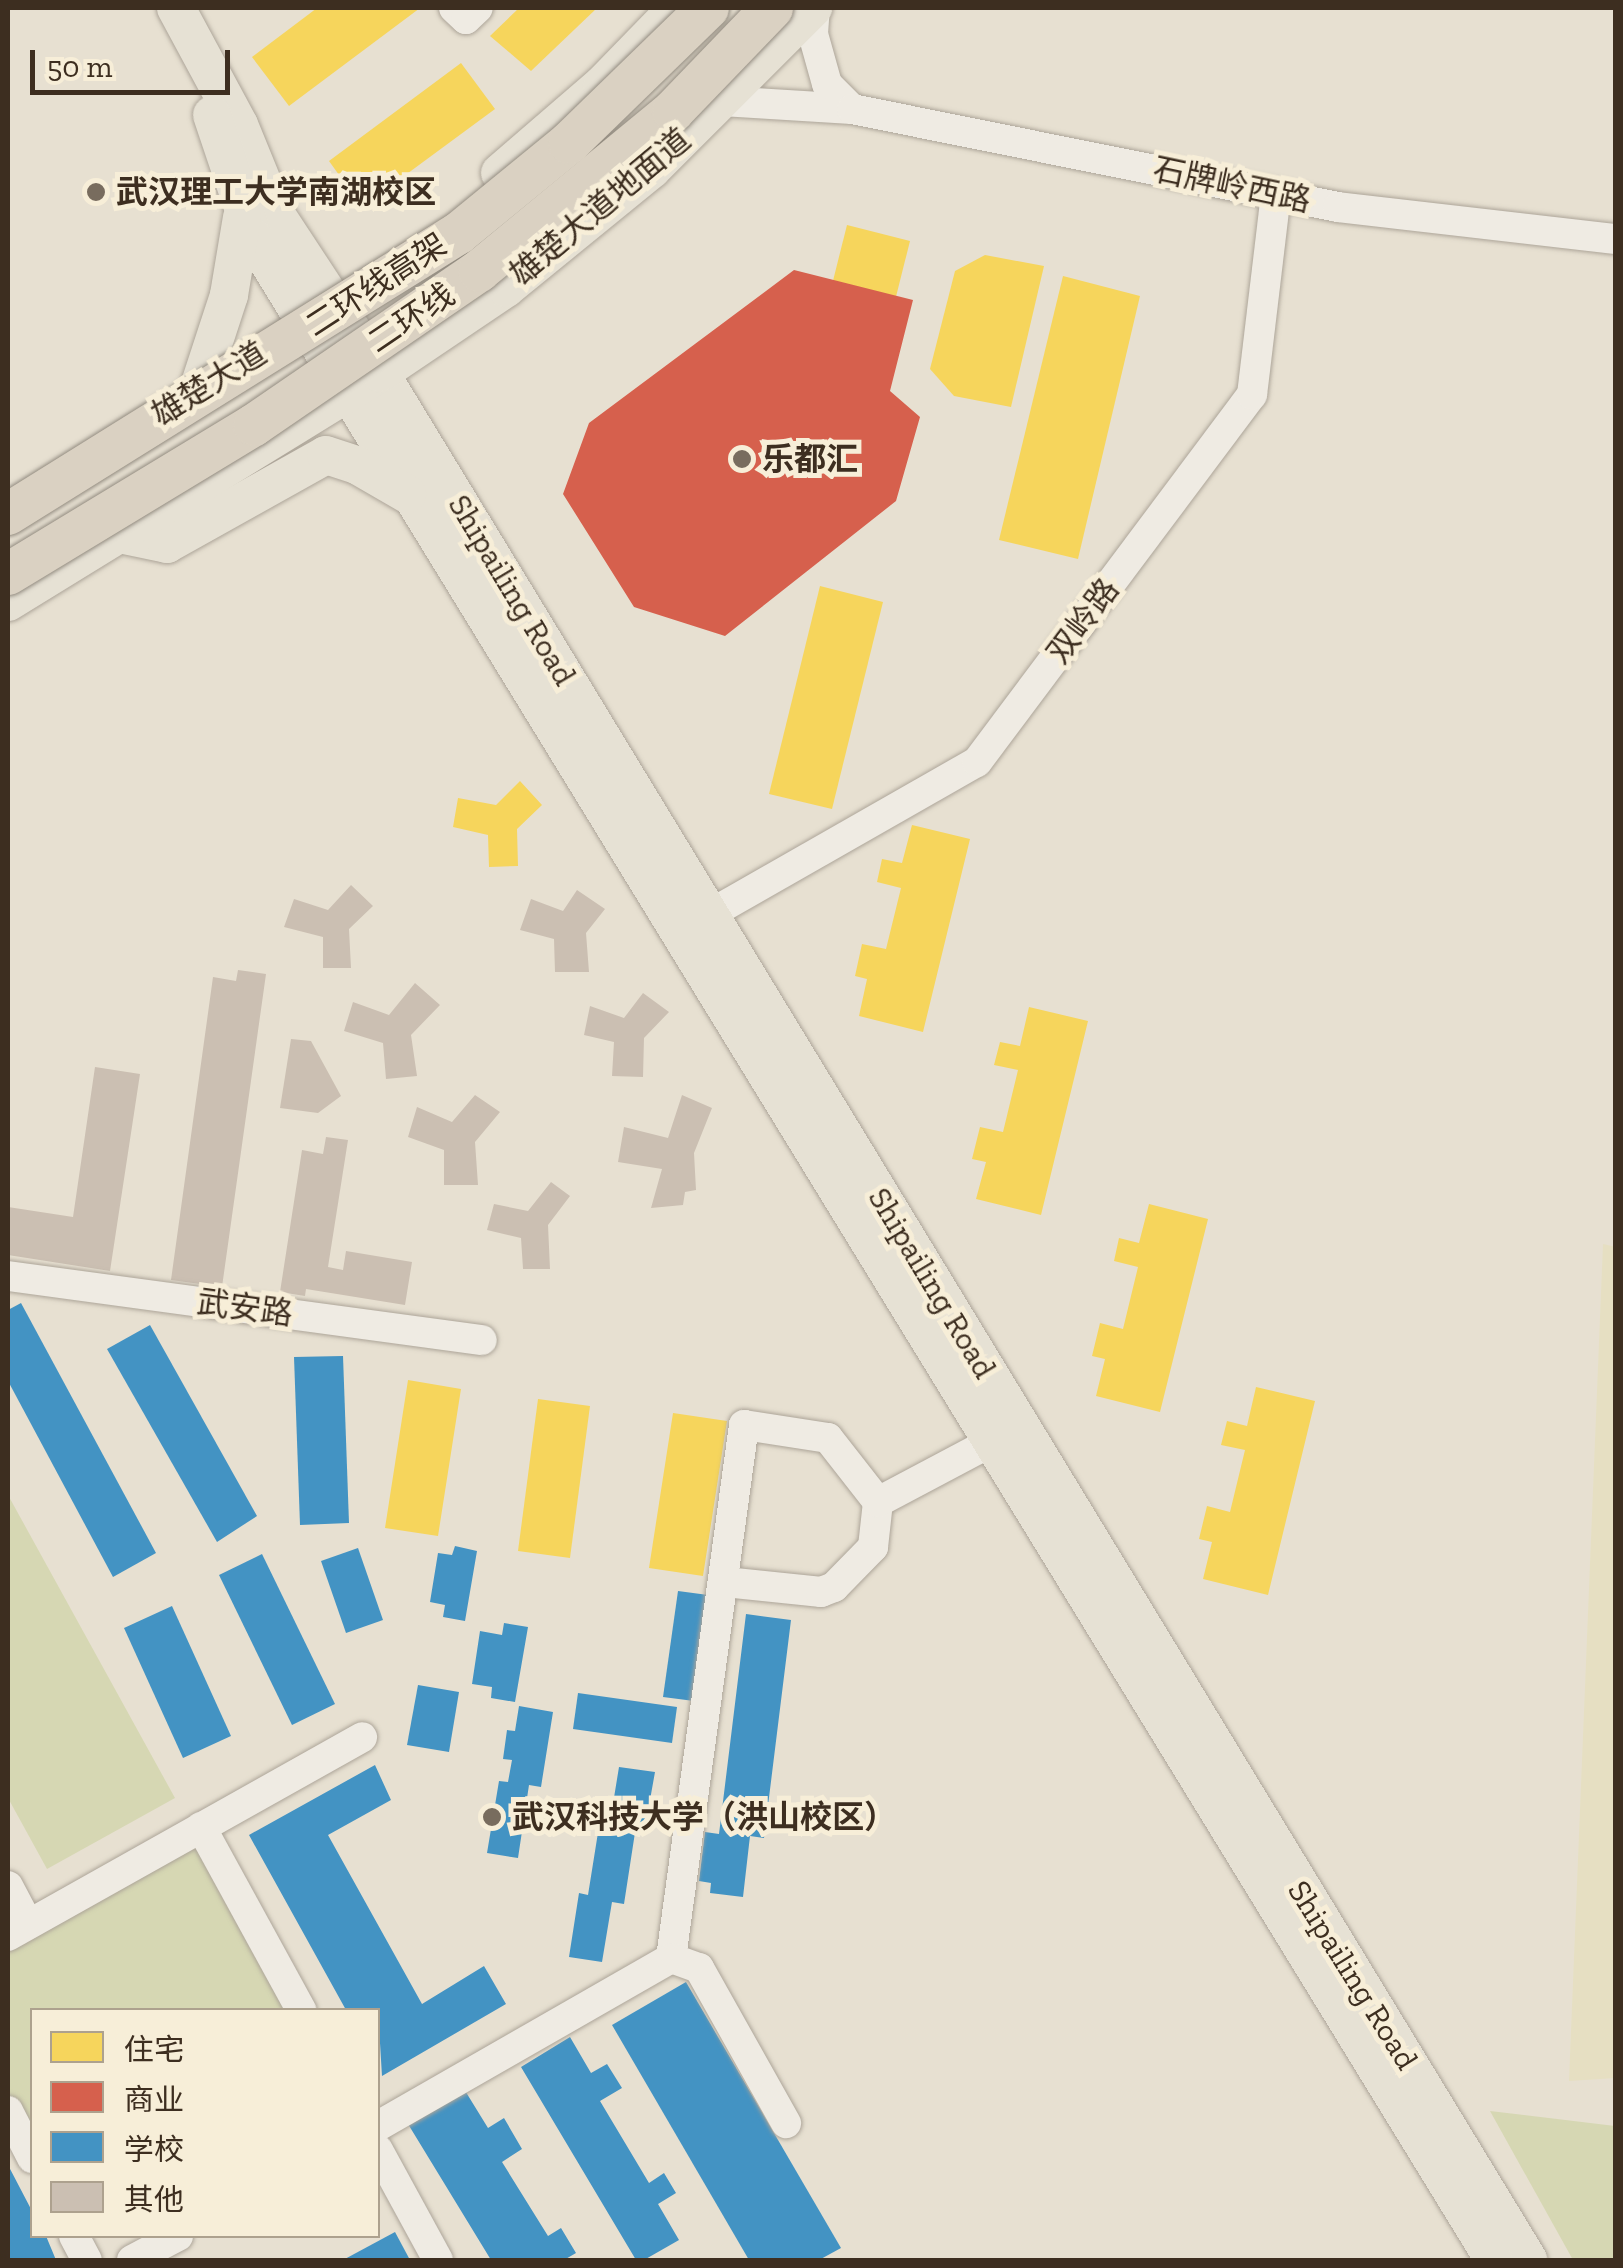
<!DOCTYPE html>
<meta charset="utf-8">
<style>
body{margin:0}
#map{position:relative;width:1623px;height:2268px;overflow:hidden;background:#e7e0d1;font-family:"Zilla Slab","Noto Sans SC",serif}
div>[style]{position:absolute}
.farmland>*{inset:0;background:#e6dfc2}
.green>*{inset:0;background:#d6d7b3}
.homes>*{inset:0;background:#f6d55c}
.shops>*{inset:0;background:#d6604d}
.schools>*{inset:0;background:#4393c3}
.building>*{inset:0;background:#cbbfb2}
.roads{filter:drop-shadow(0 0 2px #ada599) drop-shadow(0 0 2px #ada599)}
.minor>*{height:30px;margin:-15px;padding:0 15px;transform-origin:15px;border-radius:15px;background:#efebe3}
.major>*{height:38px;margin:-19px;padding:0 19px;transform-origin:19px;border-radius:19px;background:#e6e1d4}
.bridges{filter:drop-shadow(0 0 2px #928b80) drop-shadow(0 0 2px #928b80)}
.highway-bridge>*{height:42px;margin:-21px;padding:0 21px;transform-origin:21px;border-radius:21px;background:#dad1c2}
.dots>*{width:28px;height:28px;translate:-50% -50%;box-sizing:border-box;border:5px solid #f7eed8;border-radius:50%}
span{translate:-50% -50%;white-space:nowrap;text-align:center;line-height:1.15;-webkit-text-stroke:10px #f7eed8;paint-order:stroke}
.street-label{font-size:32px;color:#3d2e20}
.poi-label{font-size:32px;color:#3d2e20;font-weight:700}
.left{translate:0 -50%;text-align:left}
.frame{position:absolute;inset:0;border:10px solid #3d2e20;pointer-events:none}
.legend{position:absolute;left:30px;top:2008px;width:350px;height:230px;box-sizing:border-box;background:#f7eed8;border:2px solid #ada18e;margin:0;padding:12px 18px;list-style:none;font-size:30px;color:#3d2e20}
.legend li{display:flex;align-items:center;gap:20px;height:50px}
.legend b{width:50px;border:2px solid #ada18e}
.scale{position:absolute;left:30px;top:50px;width:200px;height:45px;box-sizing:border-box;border:5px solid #3d2e20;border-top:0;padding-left:12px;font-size:30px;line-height:35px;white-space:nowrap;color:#3d2e20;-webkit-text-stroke:8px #f7eed8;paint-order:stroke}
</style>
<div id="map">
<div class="farmland">
<div style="clip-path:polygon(1603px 1244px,1616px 1247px,1616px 2078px,1569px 2081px)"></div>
</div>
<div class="green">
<div style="clip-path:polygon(8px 1495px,175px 1798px,47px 1869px,8px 1798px)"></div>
<div style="clip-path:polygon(201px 1827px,301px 2010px,32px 2010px,32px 2158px,8px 2111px,8px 1936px)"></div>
<div style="clip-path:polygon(1490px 2111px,1615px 2126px,1615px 2260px,1573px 2260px)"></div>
</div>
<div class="homes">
<div style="clip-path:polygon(317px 8px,420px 8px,289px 106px,252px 57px)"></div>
<div style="clip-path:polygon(519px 8px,597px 8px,531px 71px,490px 36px)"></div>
<div style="clip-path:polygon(461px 63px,495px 109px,362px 207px,329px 161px)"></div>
<div style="clip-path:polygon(847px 225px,910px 241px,871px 396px,808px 380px)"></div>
<div style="clip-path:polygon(985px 255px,1044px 266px,1011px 407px,954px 396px,930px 369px,955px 271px)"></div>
<div style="clip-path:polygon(1063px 276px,1140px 296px,1078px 559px,999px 540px)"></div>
<div style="clip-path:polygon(820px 586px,883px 602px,832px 809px,769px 794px)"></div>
<div style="clip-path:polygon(520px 781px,542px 805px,517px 829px,518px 866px,489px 867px,488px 835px,453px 827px,458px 798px,496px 805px)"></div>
<div style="clip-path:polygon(912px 825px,970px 839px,923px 1032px,859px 1016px,867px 979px,855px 976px,862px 944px,886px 949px,901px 888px,877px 882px,882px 859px,902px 863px)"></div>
<div style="clip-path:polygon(1029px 1007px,1088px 1021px,1041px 1215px,976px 1199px,986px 1162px,972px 1159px,980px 1127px,1003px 1132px,1018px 1070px,994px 1065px,1000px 1042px,1020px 1046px)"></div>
<div style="clip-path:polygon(1149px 1204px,1208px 1219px,1160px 1412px,1096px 1396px,1105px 1359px,1092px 1356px,1100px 1323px,1123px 1329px,1138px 1267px,1114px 1261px,1119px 1238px,1139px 1243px)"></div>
<div style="clip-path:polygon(408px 1380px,461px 1389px,438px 1536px,385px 1528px)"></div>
<div style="clip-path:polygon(1256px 1387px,1315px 1401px,1268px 1595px,1203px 1579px,1212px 1542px,1199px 1539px,1207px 1506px,1230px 1512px,1245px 1450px,1221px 1445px,1227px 1421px,1247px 1426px)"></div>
<div style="clip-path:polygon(538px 1399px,590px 1406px,570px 1558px,518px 1551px)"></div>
<div style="clip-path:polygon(673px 1413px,727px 1421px,703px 1576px,649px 1568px)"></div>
</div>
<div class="shops">
<div style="clip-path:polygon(794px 270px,913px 300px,890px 391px,920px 417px,896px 501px,725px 636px,634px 607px,563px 494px,589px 423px)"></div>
</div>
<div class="schools">
<div style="clip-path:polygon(21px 1303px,156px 1553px,113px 1577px,8px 1381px,8px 1310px)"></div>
<div style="clip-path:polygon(150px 1325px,257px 1516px,217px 1542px,107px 1349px)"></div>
<div style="clip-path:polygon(343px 1356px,349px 1523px,300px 1525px,294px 1357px)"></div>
<div style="clip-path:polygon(455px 1546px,477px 1551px,465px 1621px,443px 1617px,445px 1605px,430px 1602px,438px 1553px,452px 1555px)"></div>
<div style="clip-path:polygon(358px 1548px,383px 1620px,346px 1633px,321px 1561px)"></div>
<div style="clip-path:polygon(262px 1554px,335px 1704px,292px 1725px,219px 1575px)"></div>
<div style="clip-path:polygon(678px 1591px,708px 1595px,694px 1701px,663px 1697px)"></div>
<div style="clip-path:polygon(172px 1606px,231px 1736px,183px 1758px,124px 1628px)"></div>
<div style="clip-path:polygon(746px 1614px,791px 1620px,764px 1838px,750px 1836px,743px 1897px,710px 1893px,711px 1883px,699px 1881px,705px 1832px,719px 1834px)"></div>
<div style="clip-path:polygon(504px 1623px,528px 1627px,515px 1702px,491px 1698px,492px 1687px,472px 1684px,480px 1631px,502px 1635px)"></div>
<div style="clip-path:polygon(418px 1685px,459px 1692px,449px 1752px,407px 1745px)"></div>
<div style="clip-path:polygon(578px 1693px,677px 1707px,672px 1743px,573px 1729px)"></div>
<div style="clip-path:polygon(519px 1706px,553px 1712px,541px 1787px,529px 1785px,518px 1858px,487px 1853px,499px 1781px,508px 1782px,512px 1760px,503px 1759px,507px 1730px,515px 1731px)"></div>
<div style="clip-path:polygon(375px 1765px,391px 1800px,328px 1835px,422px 2004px,484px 1966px,506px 2004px,382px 2076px,378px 2010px,346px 2010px,249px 1835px)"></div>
<div style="clip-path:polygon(619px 1767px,655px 1772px,645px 1828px,636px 1826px,624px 1904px,612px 1902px,602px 1962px,569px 1957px,579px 1893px,588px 1895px,600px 1820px,610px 1822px)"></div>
<div style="clip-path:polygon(686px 1982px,841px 2248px,819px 2260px,749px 2260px,612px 2025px)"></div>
<div style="clip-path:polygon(570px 2037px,591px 2073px,607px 2064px,622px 2088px,600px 2101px,649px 2183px,664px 2173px,676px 2193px,658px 2204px,679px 2240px,644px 2260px,636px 2260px,521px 2067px)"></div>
<div style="clip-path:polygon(464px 2089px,488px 2128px,504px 2118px,522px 2149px,502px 2162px,548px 2236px,561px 2228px,576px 2253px,564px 2260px,491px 2260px,408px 2124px)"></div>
<div style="clip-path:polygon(8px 2165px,32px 2211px,32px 2236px,46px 2236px,56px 2260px,8px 2260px)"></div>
<div style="clip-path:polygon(395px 2232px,410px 2260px,343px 2260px)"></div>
</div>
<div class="building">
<div style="clip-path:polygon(351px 885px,373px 906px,349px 929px,351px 968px,323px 968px,323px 937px,284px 927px,294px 899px,328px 910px)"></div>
<div style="clip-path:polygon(577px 890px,605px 909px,586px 933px,589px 972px,555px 972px,554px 939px,520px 930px,531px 899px,563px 911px)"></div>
<div style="clip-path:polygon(238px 970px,266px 974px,222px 1287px,171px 1280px,213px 977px,236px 981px)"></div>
<div style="clip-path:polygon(415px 983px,440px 1005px,411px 1035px,417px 1076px,386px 1079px,383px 1043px,344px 1031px,353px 1002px,389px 1015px)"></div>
<div style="clip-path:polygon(643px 993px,669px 1012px,644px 1038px,643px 1077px,612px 1076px,614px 1042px,584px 1035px,590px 1006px,624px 1018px)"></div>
<div style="clip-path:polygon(291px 1039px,311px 1041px,341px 1096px,318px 1113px,280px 1108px)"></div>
<div style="clip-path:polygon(95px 1067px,140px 1074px,110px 1271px,8px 1255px,8px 1207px,73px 1217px)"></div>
<div style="clip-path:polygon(475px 1095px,500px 1112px,475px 1142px,478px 1185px,444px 1185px,444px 1150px,408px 1137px,417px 1107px,452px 1122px)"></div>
<div style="clip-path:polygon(682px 1095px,712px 1108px,694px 1153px,696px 1190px,685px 1192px,683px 1205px,651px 1208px,662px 1169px,618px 1162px,624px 1127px,668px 1138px)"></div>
<div style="clip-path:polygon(326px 1137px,348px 1140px,328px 1267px,343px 1270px,346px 1251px,412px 1262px,405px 1305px,306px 1289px,305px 1296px,280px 1292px,302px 1150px,323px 1154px)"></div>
<div style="clip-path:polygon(551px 1182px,570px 1196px,548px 1225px,550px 1269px,523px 1269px,521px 1238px,487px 1230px,494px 1204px,528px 1211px)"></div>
</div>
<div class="roads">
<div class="minor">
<div style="left:454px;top:8px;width:16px;rotate:43deg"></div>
<div style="left:466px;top:19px;width:16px;rotate:-43deg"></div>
<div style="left:722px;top:101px;width:130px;rotate:3.5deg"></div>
<div style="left:852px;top:109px;width:35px;rotate:-135deg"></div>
<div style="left:827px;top:84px;width:52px;rotate:-105.6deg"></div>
<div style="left:813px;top:34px;width:26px;rotate:-86deg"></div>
<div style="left:852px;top:109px;width:496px;rotate:11.4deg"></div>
<div style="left:1338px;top:207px;width:280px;rotate:6.6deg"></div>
<div style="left:710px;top:914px;width:307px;rotate:-29.7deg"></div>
<div style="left:977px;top:762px;width:459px;rotate:-53.2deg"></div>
<div style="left:1252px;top:395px;width:202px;rotate:-83.2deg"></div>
<div style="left:8px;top:1276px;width:478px;rotate:7.7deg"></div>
<div style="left:725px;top:1582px;width:97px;rotate:5.9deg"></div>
<div style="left:821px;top:1592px;width:14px;rotate:-21deg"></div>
<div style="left:834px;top:1587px;width:56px;rotate:-45.7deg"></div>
<div style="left:873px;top:1547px;width:45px;rotate:-83.7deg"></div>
<div style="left:878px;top:1502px;width:152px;rotate:-27.9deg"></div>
<div style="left:201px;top:1827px;width:209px;rotate:61.3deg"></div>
<div style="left:8px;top:1886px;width:43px;rotate:62.2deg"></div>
<div style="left:8px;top:1936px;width:406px;rotate:-29.3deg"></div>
<div style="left:671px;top:1958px;width:538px;rotate:-82.2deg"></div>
<div style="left:744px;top:1425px;width:85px;rotate:8.8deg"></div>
<div style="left:828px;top:1438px;width:81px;rotate:52deg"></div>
<div style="left:8px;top:2111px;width:53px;rotate:62.9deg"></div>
<div style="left:378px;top:2126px;width:338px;rotate:-29.8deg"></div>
<div style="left:671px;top:1958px;width:30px;rotate:20deg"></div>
<div style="left:699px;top:1968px;width:178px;rotate:60.7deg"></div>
<div style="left:378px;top:2150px;width:125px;rotate:61.4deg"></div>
<div style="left:74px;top:2236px;width:27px;rotate:62deg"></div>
<div style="left:132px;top:2260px;width:52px;rotate:-27.6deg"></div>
</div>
<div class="major">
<div style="left:176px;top:8px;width:133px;rotate:61.7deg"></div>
<div style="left:239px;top:125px;width:95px;rotate:67.8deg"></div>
<div style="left:275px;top:213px;width:191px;rotate:56.7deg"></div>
<div style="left:380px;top:373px;width:2209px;rotate:58.68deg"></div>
<div style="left:212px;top:115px;width:129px;rotate:71.4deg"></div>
<div style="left:253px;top:237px;width:2373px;rotate:58.47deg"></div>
<div style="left:500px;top:173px;width:135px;rotate:-40.8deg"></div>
<div style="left:602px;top:85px;width:107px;rotate:-45.8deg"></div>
<div style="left:199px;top:387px;width:97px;rotate:-71.9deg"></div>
<div style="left:229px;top:295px;width:79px;rotate:-80.5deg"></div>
<div style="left:119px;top:534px;width:49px;rotate:11.8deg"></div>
<div style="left:167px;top:544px;width:182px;rotate:-29.2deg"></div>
<div style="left:326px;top:455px;width:33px;rotate:18deg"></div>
<div style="left:357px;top:465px;width:58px;rotate:30.1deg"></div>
<div style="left:8px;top:602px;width:437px;rotate:-31.6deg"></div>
<div style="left:380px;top:373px;width:152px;rotate:-34deg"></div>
<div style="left:506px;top:288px;width:188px;rotate:-39.2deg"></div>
<div style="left:652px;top:169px;width:228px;rotate:-45deg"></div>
</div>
</div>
<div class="bridges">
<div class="highway-bridge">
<div style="left:8px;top:514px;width:531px;rotate:-31.93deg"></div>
<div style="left:459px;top:233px;width:142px;rotate:-39.3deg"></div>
<div style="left:569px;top:143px;width:194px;rotate:-44.2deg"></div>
<div style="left:8px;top:574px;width:288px;rotate:-31.2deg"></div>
<div style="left:254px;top:425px;width:273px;rotate:-34.4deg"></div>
<div style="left:479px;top:271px;width:251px;rotate:-39.5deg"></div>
<div style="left:673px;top:111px;width:143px;rotate:-46.1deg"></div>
</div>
</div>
<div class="dots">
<div style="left:96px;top:192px;background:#786c5e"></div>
<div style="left:742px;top:459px;background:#786c5e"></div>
<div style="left:492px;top:1817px;background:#786c5e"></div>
</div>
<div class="street-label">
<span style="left:1232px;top:185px;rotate:12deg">石牌岭西路</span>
<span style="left:600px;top:207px;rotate:-40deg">雄楚大道地面道</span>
<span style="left:376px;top:285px;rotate:-33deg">二环线高架</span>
<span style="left:411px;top:318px;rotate:-34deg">二环线</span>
<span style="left:209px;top:384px;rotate:-32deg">雄楚大道</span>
<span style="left:512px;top:590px;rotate:59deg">Shipailing Road</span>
<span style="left:1083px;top:621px;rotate:-53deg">双岭路</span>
<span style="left:932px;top:1283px;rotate:59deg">Shipailing Road</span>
<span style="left:245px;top:1308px;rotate:8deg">武安路</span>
<span style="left:1353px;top:1975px;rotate:58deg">Shipailing Road</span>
</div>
<div class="poi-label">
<span class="left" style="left:116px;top:192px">武汉理工大学南湖校区</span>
<span class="left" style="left:762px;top:459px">乐都汇</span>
<span class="left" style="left:512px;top:1817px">武汉科技大学（洪山校区）</span>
</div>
<div class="frame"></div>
<ul class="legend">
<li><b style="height:28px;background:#f6d55c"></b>住宅</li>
<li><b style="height:28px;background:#d6604d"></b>商业</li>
<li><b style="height:28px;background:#4393c3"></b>学校</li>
<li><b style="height:28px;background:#cbbfb2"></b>其他</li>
</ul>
<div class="scale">50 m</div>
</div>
